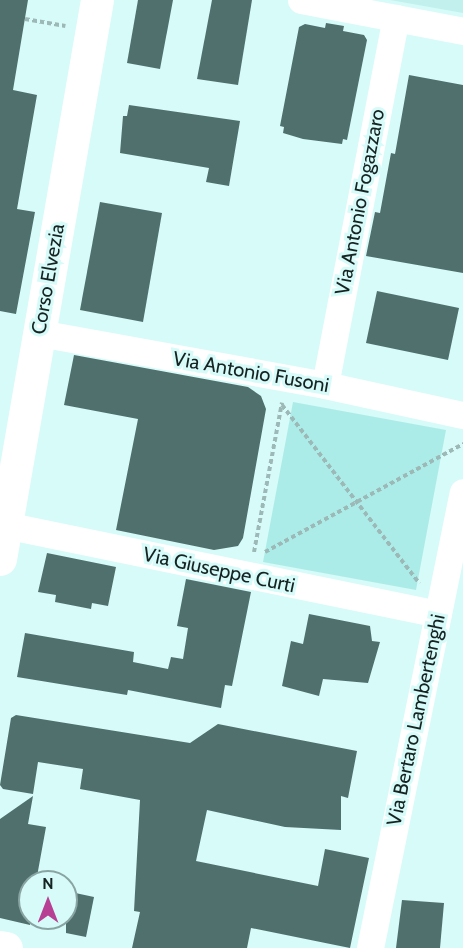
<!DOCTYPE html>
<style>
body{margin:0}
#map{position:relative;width:463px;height:948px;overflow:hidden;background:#d7fbf9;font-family:Cabin,sans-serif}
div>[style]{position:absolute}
.built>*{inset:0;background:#c2f0ed}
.green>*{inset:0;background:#acece8}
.building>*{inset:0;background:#50706e}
.path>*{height:4px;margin-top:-2px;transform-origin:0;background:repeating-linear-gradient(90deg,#9cb9b7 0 4.5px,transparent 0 7.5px)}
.minor>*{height:27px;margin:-13.5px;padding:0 13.5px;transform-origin:13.5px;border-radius:13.5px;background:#fff}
.tertiary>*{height:33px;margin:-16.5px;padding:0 16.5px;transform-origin:16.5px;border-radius:16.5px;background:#fff}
.secondary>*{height:33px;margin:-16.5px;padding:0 16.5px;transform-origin:16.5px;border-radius:16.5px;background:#fff}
span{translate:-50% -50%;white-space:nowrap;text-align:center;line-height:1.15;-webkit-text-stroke:6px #d7fbf9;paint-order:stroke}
.street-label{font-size:20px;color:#152322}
.north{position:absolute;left:18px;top:870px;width:60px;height:60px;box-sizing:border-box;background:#d7fbf9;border:2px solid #89a5a3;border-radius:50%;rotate:0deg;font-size:16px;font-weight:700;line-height:24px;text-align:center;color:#152322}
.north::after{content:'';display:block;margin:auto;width:21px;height:27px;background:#b84094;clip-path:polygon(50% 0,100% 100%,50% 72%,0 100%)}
</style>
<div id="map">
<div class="built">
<div style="clip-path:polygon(390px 0,463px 0,463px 13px)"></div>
</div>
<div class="green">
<div style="clip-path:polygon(293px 402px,446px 430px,416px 590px,263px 562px)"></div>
</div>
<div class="building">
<div style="clip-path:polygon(0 0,28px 0,13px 90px,37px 95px,17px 209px,35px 212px,16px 314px,0 311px)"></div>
<div style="clip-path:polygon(138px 0,173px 0,160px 69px,127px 63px)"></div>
<div style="clip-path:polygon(212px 0,252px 0,238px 85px,197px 79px)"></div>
<div style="clip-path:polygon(326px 23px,344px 26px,343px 31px,364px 35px,367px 40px,347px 140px,343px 139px,342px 144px,303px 139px,283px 133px,284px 127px,280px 126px,299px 27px,305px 24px,325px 28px)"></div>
<div style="clip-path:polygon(409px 75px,463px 85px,463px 273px,366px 256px,375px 212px,380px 213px,391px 153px,395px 154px)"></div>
<div style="clip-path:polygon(129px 105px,240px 121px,229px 186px,206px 182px,209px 168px,120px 153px,123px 116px,127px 116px)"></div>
<div style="clip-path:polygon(100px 202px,162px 213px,143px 322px,80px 310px)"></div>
<div style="clip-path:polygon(377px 291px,459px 308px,448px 360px,366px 343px)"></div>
<div style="clip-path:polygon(74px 355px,248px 387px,261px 396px,266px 409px,243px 538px,238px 546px,214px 550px,116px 530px,138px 419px,64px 405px)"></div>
<div style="clip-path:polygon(47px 553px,116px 567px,108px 606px,92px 603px,91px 609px,55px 602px,56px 595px,38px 592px)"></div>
<div style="clip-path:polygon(186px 579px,251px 592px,232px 686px,225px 685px,221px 708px,128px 690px,127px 695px,17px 677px,25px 633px,134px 652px,133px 662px,168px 669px,171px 657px,183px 659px,188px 628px,177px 626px)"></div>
<div style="clip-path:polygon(309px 614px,370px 626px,372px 641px,380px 642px,368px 683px,323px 679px,319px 696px,282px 686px,291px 641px,303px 644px)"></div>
<div style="clip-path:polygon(16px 715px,190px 743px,218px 724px,357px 751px,348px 798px,341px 796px,341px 830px,285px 827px,207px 810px,196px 861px,318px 886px,325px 849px,369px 858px,350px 948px,251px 928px,247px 948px,132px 948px,140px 912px,134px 911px,140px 800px,80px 789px,83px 769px,38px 762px,33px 794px,3px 789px,0 785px,11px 718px)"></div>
<div style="clip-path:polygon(33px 796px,28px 824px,46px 827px,36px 882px,30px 882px,30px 925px,0 918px,0 819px)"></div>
<div style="clip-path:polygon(66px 891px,94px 897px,86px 937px,66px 933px)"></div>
<div style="clip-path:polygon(402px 900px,444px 903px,440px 948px,396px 948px)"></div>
</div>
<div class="path">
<div style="left:25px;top:19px;width:41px;rotate:9.9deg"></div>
<div style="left:282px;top:405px;width:225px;rotate:52.4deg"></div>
<div style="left:254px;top:552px;width:152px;rotate:-79.4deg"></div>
<div style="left:265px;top:552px;width:226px;rotate:-28.6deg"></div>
</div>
<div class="minor">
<div style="left:301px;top:0;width:165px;rotate:10.8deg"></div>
<div style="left:39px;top:333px;width:291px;rotate:10.3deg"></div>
<div style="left:325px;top:385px;width:141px;rotate:12.3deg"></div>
<div style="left:325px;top:385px;width:374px;rotate:-79.1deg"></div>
<div style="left:0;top:524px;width:447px;rotate:11.6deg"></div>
<div style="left:370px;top:948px;width:465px;rotate:-78.5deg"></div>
</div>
<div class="tertiary">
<div style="left:0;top:559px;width:567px;rotate:-80.16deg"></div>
</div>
<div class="secondary">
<div style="left:0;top:947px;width:6px;rotate:9deg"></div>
</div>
<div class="street-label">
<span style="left:360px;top:202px;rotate:-79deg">Via Antonio Fogazzaro</span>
<span style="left:48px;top:279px;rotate:-80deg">Corso Elvezia</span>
<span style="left:251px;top:372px;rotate:10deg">Via Antonio Fusoni</span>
<span style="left:219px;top:570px;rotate:12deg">Via Giuseppe Curti</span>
<span style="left:416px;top:720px;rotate:-78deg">Via Bertaro Lambertenghi</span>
</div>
<div class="north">N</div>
</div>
